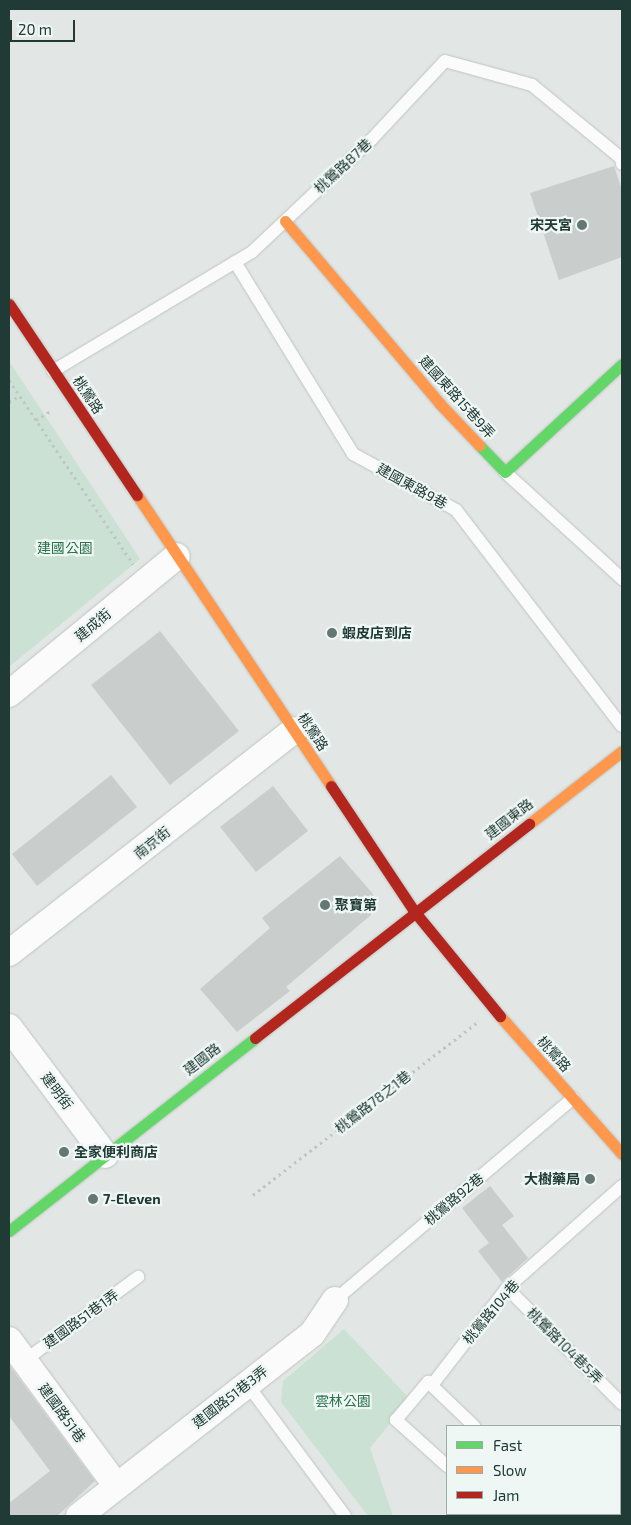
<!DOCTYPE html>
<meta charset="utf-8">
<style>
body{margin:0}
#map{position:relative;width:631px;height:1525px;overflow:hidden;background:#e2e7e5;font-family:"Exo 2","Noto Sans TC",sans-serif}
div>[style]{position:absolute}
.green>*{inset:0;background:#cae1d3}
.building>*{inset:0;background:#c9cecc}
.path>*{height:3px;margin-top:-1.5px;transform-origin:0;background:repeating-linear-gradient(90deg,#bfc7c6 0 2.5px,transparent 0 6.5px)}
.roads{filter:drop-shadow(0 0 1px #bfc4c2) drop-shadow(0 0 1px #bfc4c2)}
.lane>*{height:12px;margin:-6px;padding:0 6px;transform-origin:6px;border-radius:6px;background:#fbfbfb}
.street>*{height:26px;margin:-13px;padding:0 13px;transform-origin:13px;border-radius:13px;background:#fbfbfb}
.fast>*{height:11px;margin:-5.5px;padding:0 5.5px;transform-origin:5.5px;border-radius:5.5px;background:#63d668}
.slow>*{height:11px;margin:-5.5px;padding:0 5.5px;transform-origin:5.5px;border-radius:5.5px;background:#ff974d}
.jam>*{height:11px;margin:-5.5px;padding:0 5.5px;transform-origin:5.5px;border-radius:5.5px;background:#b3261e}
.dots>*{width:14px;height:14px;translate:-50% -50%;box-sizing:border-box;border:2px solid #eff7f4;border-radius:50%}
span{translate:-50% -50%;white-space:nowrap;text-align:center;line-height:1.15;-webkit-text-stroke:4.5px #eff7f4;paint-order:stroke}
.street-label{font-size:14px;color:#203a35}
.poi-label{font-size:14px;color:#203a35;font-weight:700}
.right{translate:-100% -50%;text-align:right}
.left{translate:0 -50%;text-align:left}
.park-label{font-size:14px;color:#2a714c}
.frame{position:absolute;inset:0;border:10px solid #203a35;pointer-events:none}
.legend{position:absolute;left:446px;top:1425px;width:175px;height:90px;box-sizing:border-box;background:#eff7f4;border:1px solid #9caba8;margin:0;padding:6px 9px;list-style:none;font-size:15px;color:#203a35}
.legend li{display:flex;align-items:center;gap:10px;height:25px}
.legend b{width:25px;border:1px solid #9caba8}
.scale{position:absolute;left:10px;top:20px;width:65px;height:22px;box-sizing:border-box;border:2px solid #203a35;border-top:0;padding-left:6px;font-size:15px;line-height:18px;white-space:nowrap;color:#203a35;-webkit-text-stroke:4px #eff7f4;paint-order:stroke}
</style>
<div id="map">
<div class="green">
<div style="clip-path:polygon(9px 361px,140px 559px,9px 667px)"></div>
<div style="clip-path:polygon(344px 1329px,410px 1399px,370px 1448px,393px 1516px,368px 1516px,281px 1402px,283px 1381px)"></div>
</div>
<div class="building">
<div style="clip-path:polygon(614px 166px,622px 190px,622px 257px,559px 280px,530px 193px)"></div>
<div style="clip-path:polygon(160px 631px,239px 731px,170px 785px,91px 685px)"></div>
<div style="clip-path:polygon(111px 775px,137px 807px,37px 886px,12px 854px)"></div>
<div style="clip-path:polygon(273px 786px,308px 831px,256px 872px,220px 827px)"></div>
<div style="clip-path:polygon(340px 856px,373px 894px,371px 915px,286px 987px,290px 991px,237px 1032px,200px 989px,270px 928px,262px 918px)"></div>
<div style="clip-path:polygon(490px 1186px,514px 1216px,502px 1225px,528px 1258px,502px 1282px,478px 1251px,489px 1243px,462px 1208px)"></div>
<div style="clip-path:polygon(9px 1365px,95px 1481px,57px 1516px,9px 1516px,9px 1503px,50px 1471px,9px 1416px)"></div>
</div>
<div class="path">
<div style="left:9px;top:380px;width:222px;rotate:56deg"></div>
<div style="left:9px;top:402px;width:12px;rotate:-31deg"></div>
<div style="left:36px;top:420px;width:19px;rotate:-32deg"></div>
<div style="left:253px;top:1195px;width:282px;rotate:-37.6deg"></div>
</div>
<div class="roads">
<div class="lane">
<div style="left:235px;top:262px;width:225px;rotate:58.4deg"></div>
<div style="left:353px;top:454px;width:117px;rotate:28.5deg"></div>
<div style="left:456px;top:510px;width:272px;rotate:52.5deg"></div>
<div style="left:53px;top:371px;width:232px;rotate:-30.9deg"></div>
<div style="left:252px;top:252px;width:163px;rotate:-43.3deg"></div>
<div style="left:371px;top:140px;width:108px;rotate:-46.9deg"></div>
<div style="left:445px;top:61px;width:90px;rotate:15.4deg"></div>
<div style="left:532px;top:85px;width:115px;rotate:39.4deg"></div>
<div style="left:621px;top:158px;width:6px;rotate:81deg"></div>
<div style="left:505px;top:472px;width:159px;rotate:42.4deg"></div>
<div style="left:507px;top:1288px;width:163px;rotate:45.2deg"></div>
<div style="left:335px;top:1300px;width:312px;rotate:-40.3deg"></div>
<div style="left:24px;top:1361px;width:142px;rotate:-36.4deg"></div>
<div style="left:247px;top:1384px;width:164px;rotate:53.4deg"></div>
<div style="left:432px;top:1385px;width:123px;rotate:-52.3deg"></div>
<div style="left:507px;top:1288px;width:154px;rotate:-41.6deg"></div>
<div style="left:447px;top:1466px;width:69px;rotate:-138deg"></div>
<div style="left:396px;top:1420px;width:50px;rotate:-49.9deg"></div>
<div style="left:428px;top:1382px;width:64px;rotate:43.7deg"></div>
<div style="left:560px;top:1514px;width:3px;rotate:45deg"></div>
<div style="left:530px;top:1516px;width:4px;rotate:-34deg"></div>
</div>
<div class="street">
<div style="left:9px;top:694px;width:217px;rotate:-39.4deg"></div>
<div style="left:9px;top:953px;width:362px;rotate:-38deg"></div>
<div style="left:9px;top:1027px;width:160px;rotate:53.1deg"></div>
<div style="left:9px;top:1340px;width:180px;rotate:53.6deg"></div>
<div style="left:79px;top:1516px;width:296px;rotate:-38deg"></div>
<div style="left:312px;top:1334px;width:41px;rotate:-55.9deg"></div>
</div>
<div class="fast">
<div style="left:479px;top:445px;width:37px;rotate:46deg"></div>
<div style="left:505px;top:472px;width:159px;rotate:-42.7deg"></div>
<div style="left:9px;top:1231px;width:313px;rotate:-38.1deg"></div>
</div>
<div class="slow">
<div style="left:285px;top:221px;width:240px;rotate:49.7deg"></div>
<div style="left:440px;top:404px;width:57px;rotate:46.4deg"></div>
<div style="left:137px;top:495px;width:350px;rotate:56.3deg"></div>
<div style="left:529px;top:824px;width:118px;rotate:-38.1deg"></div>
<div style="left:500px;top:1016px;width:184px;rotate:48.5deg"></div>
</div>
<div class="jam">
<div style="left:9px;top:304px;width:230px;rotate:56.2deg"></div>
<div style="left:331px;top:786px;width:150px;rotate:56.4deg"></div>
<div style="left:414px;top:911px;width:136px;rotate:50.7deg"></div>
<div style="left:255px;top:1038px;width:348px;rotate:-38deg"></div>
</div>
</div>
<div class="dots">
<div style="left:582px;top:225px;background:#647773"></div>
<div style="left:332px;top:633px;background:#647773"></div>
<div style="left:325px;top:905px;background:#647773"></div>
<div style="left:64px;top:1152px;background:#647773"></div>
<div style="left:590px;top:1179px;background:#647773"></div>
<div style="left:93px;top:1199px;background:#647773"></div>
</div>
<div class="street-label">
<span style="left:343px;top:166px;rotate:-43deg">桃鶯路87巷</span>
<span style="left:88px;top:395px;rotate:56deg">桃鶯路</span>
<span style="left:457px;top:397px;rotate:48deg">建國東路15巷9弄</span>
<span style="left:412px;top:486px;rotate:29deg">建國東路9巷</span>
<span style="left:93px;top:625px;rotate:-40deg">建成街</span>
<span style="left:313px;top:732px;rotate:56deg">桃鶯路</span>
<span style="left:509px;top:819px;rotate:-38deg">建國東路</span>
<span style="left:152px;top:843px;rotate:-39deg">南京街</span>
<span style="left:554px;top:1054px;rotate:48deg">桃鶯路</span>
<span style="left:202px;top:1059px;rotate:-38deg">建國路</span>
<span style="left:57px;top:1091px;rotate:53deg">建明街</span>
<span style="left:373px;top:1102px;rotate:-38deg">桃鶯路78之1巷</span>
<span style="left:454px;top:1199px;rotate:-40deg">桃鶯路92巷</span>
<span style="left:491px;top:1312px;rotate:-50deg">桃鶯路104巷</span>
<span style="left:81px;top:1319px;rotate:-36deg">建國路51巷1弄</span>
<span style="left:565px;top:1346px;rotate:45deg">桃鶯路104巷5弄</span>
<span style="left:230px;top:1397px;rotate:-38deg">建國路51巷3弄</span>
<span style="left:62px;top:1413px;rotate:54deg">建國路51巷</span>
</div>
<div class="poi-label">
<span class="right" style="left:572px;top:225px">宋天宮</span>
<span class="left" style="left:342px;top:633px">蝦皮店到店</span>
<span class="left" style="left:335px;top:905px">聚寶第</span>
<span class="left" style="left:74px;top:1152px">全家便利商店</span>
<span class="right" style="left:580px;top:1179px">大樹藥局</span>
<span class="left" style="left:103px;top:1199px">7-Eleven</span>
</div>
<div class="park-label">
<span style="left:65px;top:548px">建國公園</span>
<span style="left:343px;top:1401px">雲林公園</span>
</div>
<div class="frame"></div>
<ul class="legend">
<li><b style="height:6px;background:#63d668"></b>Fast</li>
<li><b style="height:6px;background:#ff974d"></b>Slow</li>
<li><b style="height:6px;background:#b3261e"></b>Jam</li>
</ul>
<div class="scale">20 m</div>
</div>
